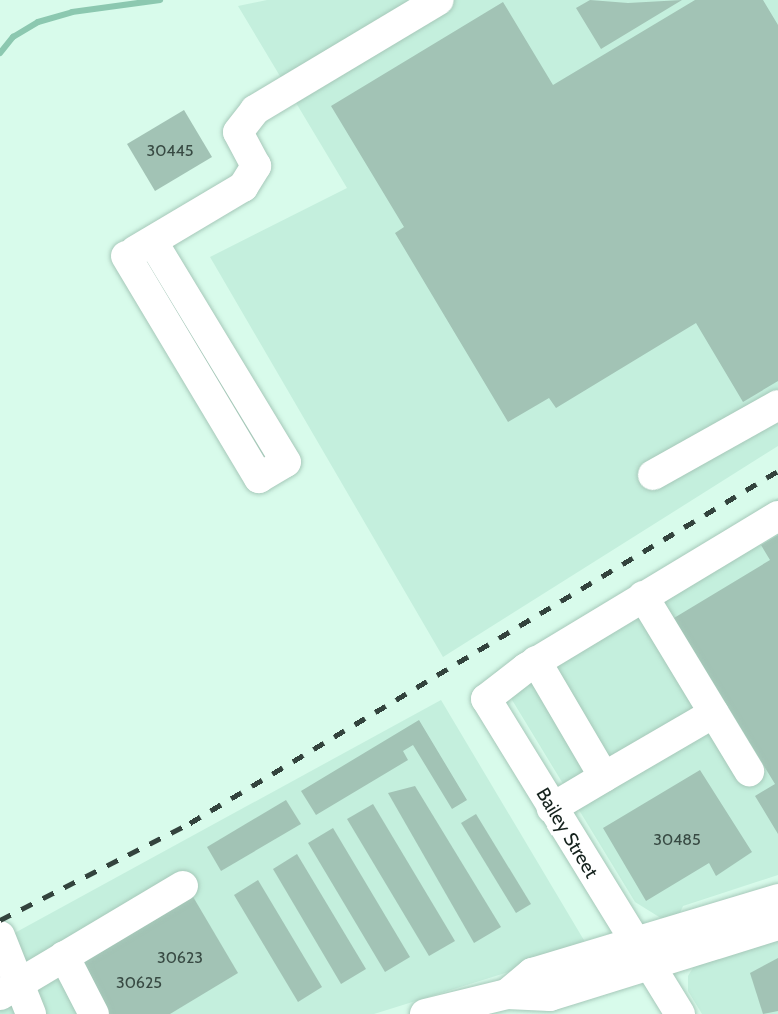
<!DOCTYPE html>
<style>
body{margin:0}
#map{position:relative;width:778px;height:1014px;overflow:hidden;background:#d8fbeb;font-family:Cabin,sans-serif}
div>[style]{position:absolute}
.built>*{inset:0;background:#c4efdd}
.stream>*{height:6px;margin:-3px;padding:0 3px;transform-origin:3px;border-radius:3px;background:#8cc8b0}
.building>*{inset:0;background:#a2c3b5}
.roads{filter:drop-shadow(0 0 2px #a6c8b9) drop-shadow(0 0 2px #a6c8b9)}
.minor>*{height:30px;margin:-15px;padding:0 15px;transform-origin:15px;border-radius:15px;background:#fff}
.rail>*{height:5px;margin-top:-2.5px;transform-origin:0;background:repeating-linear-gradient(90deg,#33433d 0 12px,transparent 0 24px)}
span{translate:-50% -50%;white-space:nowrap;text-align:center;line-height:1.15;-webkit-text-stroke:7px #fff;paint-order:stroke}
.number-label{font-size:16px;color:#384a43}
.number-label span{-webkit-text-stroke-width:0}
.street-label{font-size:19px;color:#15221d}
</style>
<div id="map">
<div class="built">
<div style="clip-path:polygon(267px 0,778px 0,778px 446px,443px 657px,210px 257px,347px 188px,238px 6px)"></div>
<div style="clip-path:polygon(778px 498px,778px 875px,683px 906px,679px 915px,664px 920px,635px 902px,495px 672px)"></div>
<div style="clip-path:polygon(441px 700px,588px 947px,374px 1014px,0 1014px,0 941px)"></div>
<div style="clip-path:polygon(778px 933px,778px 1014px,702px 1014px,688px 991px,688px 976px,697px 961px)"></div>
</div>
<div class="stream">
<div style="left:0;top:53px;width:21px;rotate:-51deg"></div>
<div style="left:13px;top:37px;width:29px;rotate:-31deg"></div>
<div style="left:38px;top:22px;width:35px;rotate:-16deg"></div>
<div style="left:72px;top:12px;width:89px;rotate:-7.8deg"></div>
</div>
<div class="building">
<div style="clip-path:polygon(590px 0,628px 3px,682px 0,601px 49px,576px 8px)"></div>
<div style="clip-path:polygon(695px 0,763px 0,778px 25px,778px 381px,743px 402px,696px 323px,556px 408px,549px 398px,508px 422px,395px 233px,404px 227px,331px 106px,503px 2px,553px 85px)"></div>
<div style="clip-path:polygon(184px 110px,212px 157px,155px 191px,127px 144px)"></div>
<div style="clip-path:polygon(778px 535px,778px 834px,755px 796px,775px 784px,674px 618px,770px 560px,761px 545px)"></div>
<div style="clip-path:polygon(419px 720px,467px 800px,452px 809px,413px 745px,403px 751px,408px 760px,316px 815px,301px 791px)"></div>
<div style="clip-path:polygon(700px 770px,752px 852px,716px 876px,709px 863px,646px 901px,603px 828px)"></div>
<div style="clip-path:polygon(415px 786px,501px 927px,474px 943px,388px 793px)"></div>
<div style="clip-path:polygon(286px 800px,301px 824px,221px 871px,207px 847px)"></div>
<div style="clip-path:polygon(373px 804px,455px 941px,429px 956px,347px 819px)"></div>
<div style="clip-path:polygon(476px 814px,531px 904px,516px 913px,461px 823px)"></div>
<div style="clip-path:polygon(333px 828px,410px 957px,385px 972px,308px 843px)"></div>
<div style="clip-path:polygon(297px 854px,366px 969px,341px 984px,273px 869px)"></div>
<div style="clip-path:polygon(258px 880px,322px 987px,298px 1002px,234px 895px)"></div>
<div style="clip-path:polygon(192px 895px,238px 973px,170px 1014px,103px 1014px,74px 965px)"></div>
<div style="clip-path:polygon(778px 958px,778px 1011px,763px 1014px,750px 973px)"></div>
</div>
<div class="roads">
<div class="minor">
<div style="left:135px;top:251px;width:126px;rotate:-30.7deg"></div>
<div style="left:243px;top:187px;width:25px;rotate:-58deg"></div>
<div style="left:256px;top:166px;width:38px;rotate:-118deg"></div>
<div style="left:238px;top:132px;width:28px;rotate:-52deg"></div>
<div style="left:255px;top:110px;width:214px;rotate:-30.9deg"></div>
<div style="left:126px;top:256px;width:259px;rotate:59.1deg"></div>
<div style="left:259px;top:478px;width:31px;rotate:-31deg"></div>
<div style="left:286px;top:462px;width:258px;rotate:-121.2deg"></div>
<div style="left:653px;top:475px;width:143px;rotate:-29.2deg"></div>
<div style="left:643px;top:596px;width:205px;rotate:58.8deg"></div>
<div style="left:536px;top:661px;width:134px;rotate:59.6deg"></div>
<div style="left:604px;top:777px;width:61px;rotate:149.2deg"></div>
<div style="left:604px;top:777px;width:127px;rotate:-30.2deg"></div>
<div style="left:0;top:936px;width:84px;rotate:68.3deg"></div>
<div style="left:64px;top:956px;width:65px;rotate:62.7deg"></div>
<div style="left:507px;top:994px;width:33px;rotate:-40deg"></div>
<div style="left:532px;top:973px;width:257px;rotate:-16.7deg"></div>
<div style="left:0;top:995px;width:213px;rotate:-30.8deg"></div>
<div style="left:425px;top:1014px;width:84px;rotate:-13.7deg"></div>
<div style="left:507px;top:994px;width:43px;rotate:2.7deg"></div>
<div style="left:550px;top:996px;width:239px;rotate:-17.3deg"></div>
<div style="left:680px;top:1014px;width:370px;rotate:-121.6deg"></div>
<div style="left:486px;top:699px;width:51px;rotate:-37.8deg"></div>
<div style="left:526px;top:668px;width:294px;rotate:-31.1deg"></div>
</div>
</div>
<div class="rail">
<div style="left:0;top:920px;width:213px;rotate:-27deg"></div>
<div style="left:190px;top:823px;width:685px;rotate:-30.91deg"></div>
</div>
<div class="number-label">
<span style="left:170px;top:151px">30445</span>
<span style="left:677px;top:840px">30485</span>
<span style="left:180px;top:958px">30623</span>
<span style="left:139px;top:983px">30625</span>
</div>
<div class="street-label">
<span style="left:567px;top:833px;rotate:59deg">Bailey Street</span>
</div>
</div>
